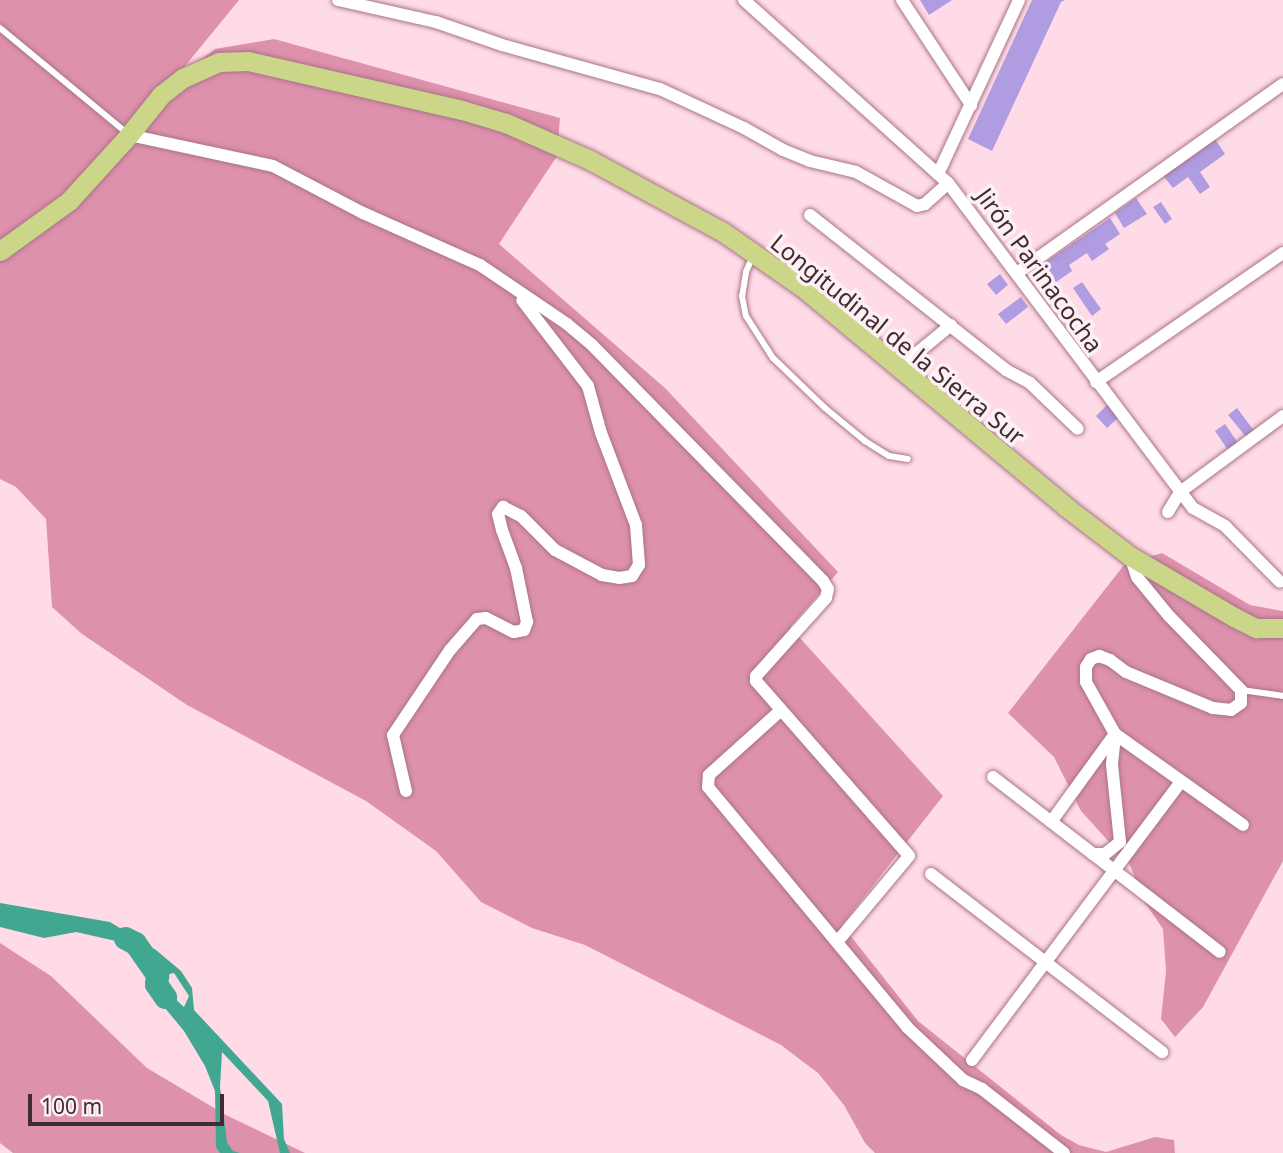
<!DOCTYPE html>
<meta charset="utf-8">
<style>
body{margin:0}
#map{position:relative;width:1283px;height:1153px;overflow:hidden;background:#ffdbe7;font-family:"Noto Sans",sans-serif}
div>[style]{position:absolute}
.forest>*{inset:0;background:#de91ad}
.water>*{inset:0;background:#41a791}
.river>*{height:23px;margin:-11.5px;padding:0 11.5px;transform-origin:11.5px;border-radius:11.5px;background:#41a791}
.building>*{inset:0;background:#b09ce1}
.roads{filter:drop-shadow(0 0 2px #a97487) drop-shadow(0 0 2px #a97487)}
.lane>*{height:6px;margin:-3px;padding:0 3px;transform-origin:3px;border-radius:3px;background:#fff}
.street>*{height:12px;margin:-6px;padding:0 6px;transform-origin:6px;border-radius:6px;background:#fff}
.primary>*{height:19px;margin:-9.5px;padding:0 9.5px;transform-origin:9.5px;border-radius:9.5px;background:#cbd688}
span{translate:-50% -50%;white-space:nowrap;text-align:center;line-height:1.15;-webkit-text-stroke:7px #fcf0f3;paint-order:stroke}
.street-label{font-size:24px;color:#422c33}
.scale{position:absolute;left:28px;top:1094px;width:196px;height:32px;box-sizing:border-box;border:4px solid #422c33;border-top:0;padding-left:9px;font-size:21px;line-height:24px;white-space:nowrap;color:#422c33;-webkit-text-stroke:5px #fcf0f3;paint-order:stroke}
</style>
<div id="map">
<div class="forest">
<div style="clip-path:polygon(0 0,239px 0,172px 82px,215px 49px,274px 39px,560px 118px,557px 156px,499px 244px,665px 388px,838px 572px,790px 627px,943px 796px,842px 925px,918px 1021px,1061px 1135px,1079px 1145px,1106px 1152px,1155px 1137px,1174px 1140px,1175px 1153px,875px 1153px,865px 1143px,844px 1105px,818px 1073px,781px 1045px,585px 945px,532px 928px,481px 902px,436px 851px,366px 801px,187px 705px,82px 634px,52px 607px,46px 519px,16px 487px,0 479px)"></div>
<div style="clip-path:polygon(1162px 553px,1250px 605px,1283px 611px,1283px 861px,1203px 1007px,1175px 1037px,1161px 1019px,1166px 971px,1163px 929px,1144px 901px,1130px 865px,1081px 811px,1054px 757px,1008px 713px,1124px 565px)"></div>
<div style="clip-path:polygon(0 943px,51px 976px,147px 1068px,226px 1115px,305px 1153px,13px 1153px,0 1143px)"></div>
</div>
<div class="water">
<div style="clip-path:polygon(evenodd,0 903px,110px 922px,156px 950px,181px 971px,192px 988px,194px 1010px,282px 1104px,284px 1139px,290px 1153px,280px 1153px,268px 1101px,222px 1052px,220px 1087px,227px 1142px,233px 1151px,240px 1153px,220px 1153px,216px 1147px,215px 1091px,205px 1066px,184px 1031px,150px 990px,147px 981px,156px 969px,155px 965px,116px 941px,76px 932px,44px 938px,0 927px,0 903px,174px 973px,189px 996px,184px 1007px,163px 988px,165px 975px,174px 973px)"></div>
</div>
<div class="river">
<div style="left:125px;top:938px;width:11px;rotate:27deg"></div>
<div style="left:135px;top:943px;width:39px;rotate:55deg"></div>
<div style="left:157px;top:975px;width:9px;rotate:96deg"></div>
<div style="left:156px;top:984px;width:16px;rotate:55deg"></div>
</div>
<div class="building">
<div style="clip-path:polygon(920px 0,952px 0,929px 15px)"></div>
<div style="clip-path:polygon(1032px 0,1065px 0,1061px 2px,992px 151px,968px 139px)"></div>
<div style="clip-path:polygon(1213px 136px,1225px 154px,1200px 172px,1210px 187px,1200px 194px,1188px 177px,1173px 188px,1161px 173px)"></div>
<div style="clip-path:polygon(1136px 198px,1147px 214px,1124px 228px,1115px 213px)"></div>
<div style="clip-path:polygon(1161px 202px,1172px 219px,1165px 224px,1153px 207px)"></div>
<div style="clip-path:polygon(1110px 218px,1120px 234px,1105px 244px,1109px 249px,1092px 261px,1087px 253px,1069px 265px,1072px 271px,1056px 282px,1053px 279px,1047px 283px,1055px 294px,1046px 300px,1028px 274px)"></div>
<div style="clip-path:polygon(1000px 274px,1008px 285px,996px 295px,987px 284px)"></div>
<div style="clip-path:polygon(1082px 282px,1101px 309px,1092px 316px,1073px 288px)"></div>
<div style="clip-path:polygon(1021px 297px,1028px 307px,1006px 324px,998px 314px)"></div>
<div style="clip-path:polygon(1108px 404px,1119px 417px,1107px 428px,1096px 416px)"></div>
<div style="clip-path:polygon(1237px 408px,1255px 432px,1247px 438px,1228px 415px)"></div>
<div style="clip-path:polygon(1225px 424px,1238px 443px,1228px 450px,1215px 431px)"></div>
</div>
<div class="roads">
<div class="lane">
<div style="left:0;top:28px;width:166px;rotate:39.6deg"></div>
<div style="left:753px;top:256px;width:17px;rotate:114deg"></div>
<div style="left:746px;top:272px;width:24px;rotate:99deg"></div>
<div style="left:742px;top:296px;width:20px;rotate:79deg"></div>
<div style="left:746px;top:316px;width:50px;rotate:57.3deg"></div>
<div style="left:773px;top:358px;width:72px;rotate:43.9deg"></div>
<div style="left:825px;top:408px;width:52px;rotate:39.5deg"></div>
<div style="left:865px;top:441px;width:28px;rotate:32deg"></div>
<div style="left:889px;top:456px;width:19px;rotate:9deg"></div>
<div style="left:1241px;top:690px;width:42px;rotate:8.1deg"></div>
</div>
<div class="street">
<div style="left:338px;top:0;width:100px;rotate:12.7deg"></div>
<div style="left:436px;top:22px;width:70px;rotate:19.2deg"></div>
<div style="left:502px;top:45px;width:164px;rotate:15.6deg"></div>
<div style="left:660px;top:89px;width:93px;rotate:24.9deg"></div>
<div style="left:744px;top:128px;width:45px;rotate:29.4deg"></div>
<div style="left:783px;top:150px;width:29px;rotate:22deg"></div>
<div style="left:810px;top:161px;width:47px;rotate:13.4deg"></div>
<div style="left:856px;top:172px;width:70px;rotate:29.1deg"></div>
<div style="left:917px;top:206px;width:8px;rotate:-14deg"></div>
<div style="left:925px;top:204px;width:31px;rotate:-42deg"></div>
<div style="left:744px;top:0;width:274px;rotate:41.9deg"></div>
<div style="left:948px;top:183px;width:407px;rotate:53deg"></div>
<div style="left:1193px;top:508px;width:37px;rotate:29deg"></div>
<div style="left:1225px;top:526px;width:78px;rotate:45.5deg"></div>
<div style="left:902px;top:0;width:126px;rotate:56.7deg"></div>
<div style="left:129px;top:135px;width:147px;rotate:12.1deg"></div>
<div style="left:273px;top:166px;width:102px;rotate:27.6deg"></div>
<div style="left:363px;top:213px;width:128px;rotate:24deg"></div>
<div style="left:480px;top:265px;width:105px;rotate:34.1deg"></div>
<div style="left:567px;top:324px;width:33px;rotate:40deg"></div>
<div style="left:592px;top:345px;width:330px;rotate:45.6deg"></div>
<div style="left:823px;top:581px;width:9px;rotate:58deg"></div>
<div style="left:828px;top:589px;width:9px;rotate:103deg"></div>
<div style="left:826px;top:598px;width:105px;rotate:131.9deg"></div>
<div style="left:756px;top:676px;width:5px;rotate:90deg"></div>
<div style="left:756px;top:681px;width:232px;rotate:48.8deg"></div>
<div style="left:909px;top:856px;width:111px;rotate:129.9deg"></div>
<div style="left:938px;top:174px;width:192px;rotate:-65deg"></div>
<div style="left:810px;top:215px;width:250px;rotate:38.3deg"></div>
<div style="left:1006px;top:370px;width:27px;rotate:28deg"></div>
<div style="left:1030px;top:383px;width:66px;rotate:43.8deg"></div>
<div style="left:1017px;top:273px;width:326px;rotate:-35.4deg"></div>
<div style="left:900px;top:367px;width:66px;rotate:-39.5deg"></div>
<div style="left:1096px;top:382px;width:227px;rotate:-34.6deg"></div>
<div style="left:1168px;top:512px;width:23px;rotate:-59deg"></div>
<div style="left:1180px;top:492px;width:128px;rotate:-36.4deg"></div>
<div style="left:780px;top:711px;width:96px;rotate:138deg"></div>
<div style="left:709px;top:775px;width:12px;rotate:95deg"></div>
<div style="left:708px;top:787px;width:313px;rotate:50.3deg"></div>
<div style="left:908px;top:1028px;width:76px;rotate:43.4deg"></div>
<div style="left:963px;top:1080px;width:21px;rotate:25deg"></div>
<div style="left:982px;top:1089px;width:104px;rotate:38deg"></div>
<div style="left:993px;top:777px;width:126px;rotate:37.6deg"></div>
<div style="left:1093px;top:854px;width:12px"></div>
<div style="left:1105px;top:854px;width:19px;rotate:-39deg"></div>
<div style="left:1120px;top:842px;width:78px;rotate:-95.9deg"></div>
<div style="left:1112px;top:764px;width:30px;rotate:-84deg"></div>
<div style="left:1115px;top:734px;width:60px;rotate:-119.1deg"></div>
<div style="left:1086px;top:682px;width:15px;rotate:-90deg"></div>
<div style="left:1086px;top:667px;width:9px;rotate:-58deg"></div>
<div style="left:1091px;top:659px;width:9px;rotate:-21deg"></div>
<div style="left:1099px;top:656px;width:12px;rotate:20deg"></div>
<div style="left:1110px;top:660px;width:20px;rotate:37deg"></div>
<div style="left:1126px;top:672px;width:94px;rotate:22.5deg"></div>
<div style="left:1213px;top:708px;width:18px;rotate:6deg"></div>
<div style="left:1231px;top:710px;width:12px;rotate:-35deg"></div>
<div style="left:1241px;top:703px;width:13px;rotate:-90deg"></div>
<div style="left:1241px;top:690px;width:103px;rotate:-134.2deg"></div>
<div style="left:1169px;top:616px;width:50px;rotate:-129.4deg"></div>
<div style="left:1137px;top:577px;width:22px;rotate:-108deg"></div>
<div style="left:406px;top:791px;width:57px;rotate:-103.1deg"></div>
<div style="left:393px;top:735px;width:102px;rotate:-56.2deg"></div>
<div style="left:450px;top:650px;width:41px;rotate:-48.9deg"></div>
<div style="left:477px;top:619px;width:9px;rotate:-6deg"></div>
<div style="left:486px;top:618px;width:31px;rotate:27deg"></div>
<div style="left:514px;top:632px;width:10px;rotate:-11deg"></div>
<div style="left:524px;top:630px;width:9px;rotate:-69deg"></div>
<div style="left:527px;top:622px;width:55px;rotate:-101.5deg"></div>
<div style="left:516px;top:568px;width:40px;rotate:-110.2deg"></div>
<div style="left:502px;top:530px;width:16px;rotate:-104deg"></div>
<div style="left:498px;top:514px;width:9px;rotate:-54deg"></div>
<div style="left:503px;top:507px;width:20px;rotate:27deg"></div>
<div style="left:521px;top:516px;width:48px;rotate:45deg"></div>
<div style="left:555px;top:550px;width:53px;rotate:28deg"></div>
<div style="left:602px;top:575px;width:17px;rotate:10deg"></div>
<div style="left:619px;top:578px;width:13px;rotate:-9deg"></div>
<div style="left:632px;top:576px;width:13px;rotate:-58deg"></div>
<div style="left:639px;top:565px;width:40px;rotate:-94.3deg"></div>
<div style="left:636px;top:525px;width:98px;rotate:-110.8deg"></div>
<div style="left:601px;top:433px;width:49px;rotate:-105.5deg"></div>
<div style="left:588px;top:386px;width:108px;rotate:-127.5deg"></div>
<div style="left:1051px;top:822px;width:109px;rotate:-54deg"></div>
<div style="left:1115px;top:734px;width:157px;rotate:35.4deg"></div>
<div style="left:1093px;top:854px;width:160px;rotate:37.7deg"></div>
<div style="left:931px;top:874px;width:292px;rotate:37.6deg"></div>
<div style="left:972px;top:1060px;width:348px;rotate:-53.1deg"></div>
</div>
<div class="primary">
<div style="left:0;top:251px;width:85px;rotate:-35.9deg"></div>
<div style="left:69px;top:201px;width:89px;rotate:-47.7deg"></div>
<div style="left:129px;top:135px;width:51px;rotate:-51.3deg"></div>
<div style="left:161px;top:95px;width:28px;rotate:-38deg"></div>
<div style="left:183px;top:78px;width:39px;rotate:-24deg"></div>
<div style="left:219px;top:62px;width:29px;rotate:-2deg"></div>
<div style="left:248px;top:61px;width:220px;rotate:12.9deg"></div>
<div style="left:462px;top:110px;width:46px;rotate:16.5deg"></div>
<div style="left:506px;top:123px;width:90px;rotate:23.7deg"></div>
<div style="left:588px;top:159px;width:153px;rotate:28.4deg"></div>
<div style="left:723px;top:232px;width:101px;rotate:34.9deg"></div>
<div style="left:806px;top:290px;width:339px;rotate:39.8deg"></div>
<div style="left:1066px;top:507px;width:81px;rotate:37.4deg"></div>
<div style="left:1130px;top:556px;width:121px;rotate:30.4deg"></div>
<div style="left:1234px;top:617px;width:25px;rotate:27deg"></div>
<div style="left:1256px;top:628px;width:27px"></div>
</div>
</div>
<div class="street-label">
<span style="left:1040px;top:270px;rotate:54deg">Jirón Parinacocha</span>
<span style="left:898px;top:339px;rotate:39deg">Longitudinal de la Sierra Sur</span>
</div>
<div class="scale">100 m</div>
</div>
